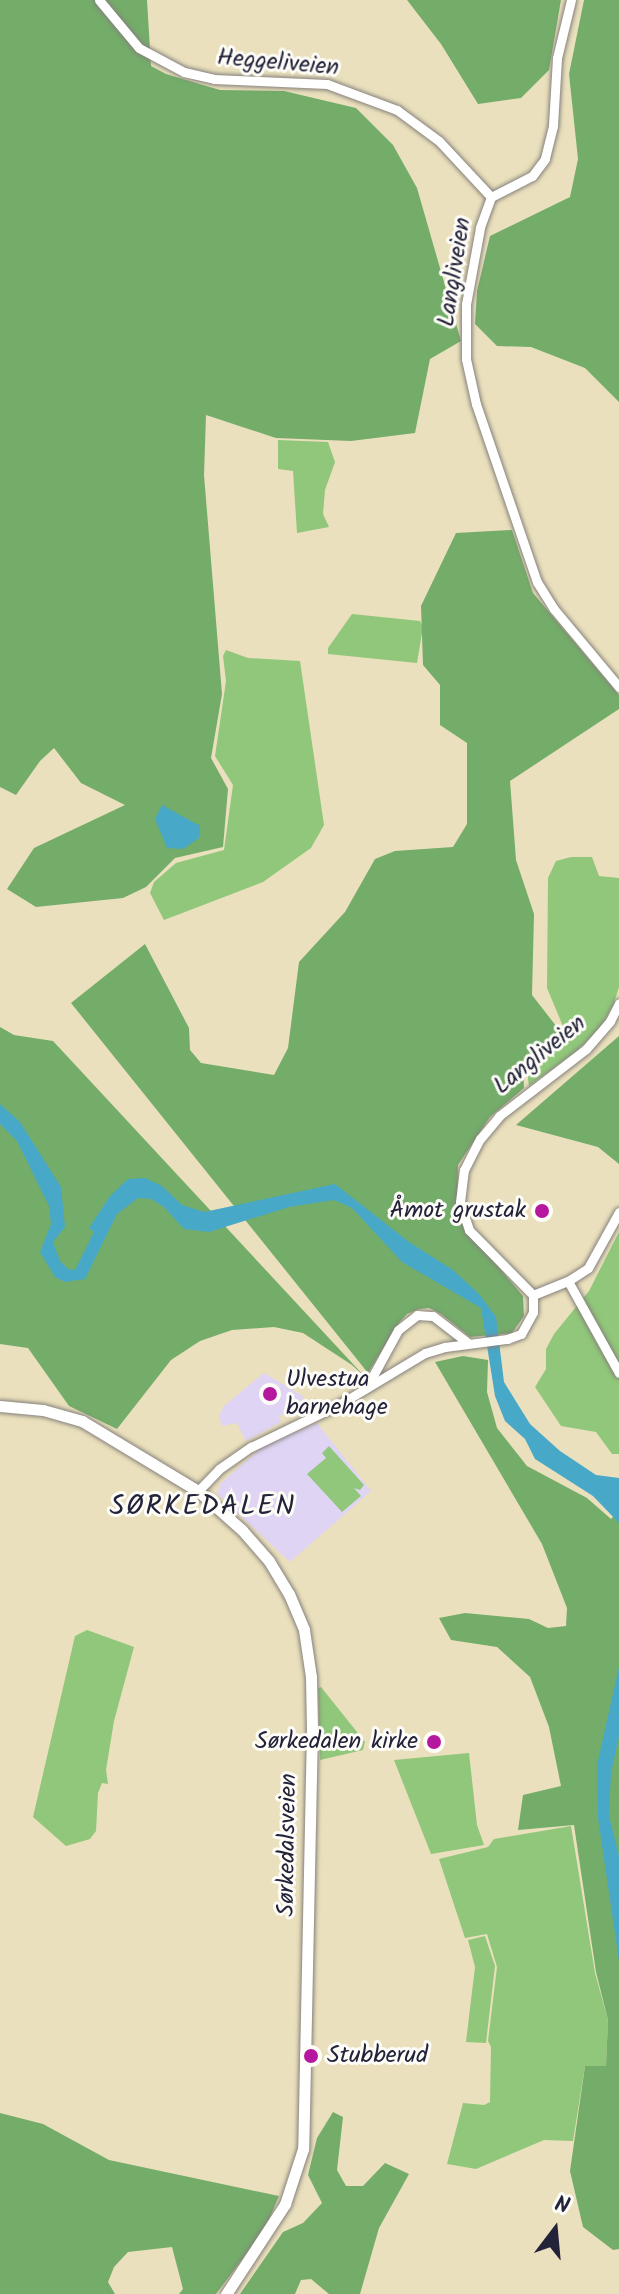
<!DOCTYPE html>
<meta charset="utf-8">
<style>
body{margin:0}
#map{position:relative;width:619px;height:2294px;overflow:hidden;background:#eae0bd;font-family:Kalam,sans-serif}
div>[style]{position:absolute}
.built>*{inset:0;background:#dfd4f4}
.green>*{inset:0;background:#90c77a}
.forest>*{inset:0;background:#74ac6a}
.water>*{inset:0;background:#48a8c7}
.roads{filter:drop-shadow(0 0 2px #86817c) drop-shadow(0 0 2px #86817c)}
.minor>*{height:9px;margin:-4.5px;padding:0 4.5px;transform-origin:4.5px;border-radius:4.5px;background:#fff}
.tertiary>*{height:11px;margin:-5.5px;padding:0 5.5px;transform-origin:5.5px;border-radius:5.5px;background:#fff}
.dots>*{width:22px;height:22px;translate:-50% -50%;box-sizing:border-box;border:4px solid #fdfcf7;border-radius:50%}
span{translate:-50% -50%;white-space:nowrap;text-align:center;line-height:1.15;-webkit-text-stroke:6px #fdfcf7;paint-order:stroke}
.street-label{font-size:24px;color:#22223b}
.poi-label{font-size:24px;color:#22223b}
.right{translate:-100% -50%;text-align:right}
.left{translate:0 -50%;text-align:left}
.quarter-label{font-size:28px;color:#22223b;letter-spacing:2px}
.north{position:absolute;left:515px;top:2190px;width:80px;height:80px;-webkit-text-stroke:6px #fdfcf7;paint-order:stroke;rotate:16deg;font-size:22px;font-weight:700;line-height:32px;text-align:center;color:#22223b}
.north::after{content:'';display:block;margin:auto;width:28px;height:36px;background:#22223b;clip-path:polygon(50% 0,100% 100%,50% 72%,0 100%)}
</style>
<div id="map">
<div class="built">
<div style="clip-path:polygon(264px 1373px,304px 1397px,297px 1408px,279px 1416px,281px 1422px,246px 1441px,237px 1423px,222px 1426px,219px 1416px,224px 1406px)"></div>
<div style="clip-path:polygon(317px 1423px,371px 1491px,290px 1562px,217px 1494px,220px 1484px,263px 1446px)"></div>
</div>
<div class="green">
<div style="clip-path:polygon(278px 440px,328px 442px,335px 462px,325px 490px,323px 514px,329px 527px,297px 533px,293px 471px,278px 469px)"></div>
<div style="clip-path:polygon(352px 614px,420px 621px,423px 627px,417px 663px,328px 654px,328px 648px)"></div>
<div style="clip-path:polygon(226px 650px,248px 658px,300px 661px,324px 825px,311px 848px,263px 882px,164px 920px,150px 893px,154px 882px,176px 863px,224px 850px,233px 785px,215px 756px,226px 681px,223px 656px)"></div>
<div style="clip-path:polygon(571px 857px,592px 857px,599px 876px,619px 878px,619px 987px,613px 1006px,600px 1028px,578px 1050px,529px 1086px,526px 1064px,565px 1031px,547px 988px,548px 878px,556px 861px)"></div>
<div style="clip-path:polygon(619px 1232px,619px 1454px,612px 1454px,596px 1432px,561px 1426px,535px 1387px,546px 1369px,546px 1349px,554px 1334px,589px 1291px)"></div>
<div style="clip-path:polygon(329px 1446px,364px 1485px,360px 1490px,354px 1488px,361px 1496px,342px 1512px,307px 1474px,326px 1458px,322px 1453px)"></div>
<div style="clip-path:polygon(87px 1630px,134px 1647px,114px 1721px,106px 1770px,108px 1784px,102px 1783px,98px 1793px,96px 1831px,90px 1839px,66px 1846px,33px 1817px,75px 1636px)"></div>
<div style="clip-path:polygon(321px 1687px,365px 1742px,363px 1750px,320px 1760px,318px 1688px)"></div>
<div style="clip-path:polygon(469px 1753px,477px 1825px,484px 1845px,431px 1854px,394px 1760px)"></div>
<div style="clip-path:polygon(571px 1826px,595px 1973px,608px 2020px,606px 2066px,585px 2066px,573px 2141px,544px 2140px,476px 2169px,447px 2164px,463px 2103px,484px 2105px,490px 2102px,491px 2047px,488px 2041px,497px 1967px,487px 1934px,465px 1938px,439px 1859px,488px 1847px,494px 1839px)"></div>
<div style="clip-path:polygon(485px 1936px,495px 1966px,486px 2043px,466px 2042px,475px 1967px,468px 1940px)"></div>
</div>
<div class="forest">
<div style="clip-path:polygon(0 0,147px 0,151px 66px,166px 74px,220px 90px,284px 91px,356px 108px,393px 145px,417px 188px,461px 341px,430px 359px,415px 433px,351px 441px,276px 438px,206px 415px,204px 475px,222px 694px,211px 758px,228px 789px,223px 847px,175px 858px,146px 887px,123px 898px,36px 907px,7px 889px,34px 848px,125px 805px,81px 783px,54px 748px,40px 761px,16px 795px,0 787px)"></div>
<div style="clip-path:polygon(407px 0,561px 0,549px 70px,521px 98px,478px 104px,441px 44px)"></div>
<div style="clip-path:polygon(584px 0,619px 0,619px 402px,585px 368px,531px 347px,497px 346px,475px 324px,477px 291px,490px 236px,570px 197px,578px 159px,569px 74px)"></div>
<div style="clip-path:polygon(512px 530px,533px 593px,619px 695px,619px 709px,510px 781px,516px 860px,534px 914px,532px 995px,560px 1031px,523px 1062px,524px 1088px,490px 1117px,458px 1165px,457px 1218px,523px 1296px,524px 1316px,512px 1333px,470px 1337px,441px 1314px,429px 1308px,419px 1309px,407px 1314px,398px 1324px,368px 1373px,71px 1003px,145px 944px,189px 1028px,190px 1050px,201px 1063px,274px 1075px,288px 1048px,299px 962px,345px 912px,375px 859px,395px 851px,453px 847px,467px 824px,467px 743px,440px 725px,440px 685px,423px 665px,421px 606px,456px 533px)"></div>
<div style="clip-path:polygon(0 1027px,14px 1035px,53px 1041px,366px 1378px,352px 1365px,303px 1333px,274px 1327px,232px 1330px,200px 1341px,171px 1360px,117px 1429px,69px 1406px,28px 1348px,0 1344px)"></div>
<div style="clip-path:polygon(619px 1036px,619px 1164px,598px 1147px,516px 1125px)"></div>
<div style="clip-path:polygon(463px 1356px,488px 1360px,487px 1392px,497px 1428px,527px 1466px,587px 1498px,611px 1519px,619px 1510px,619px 2249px,613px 2250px,583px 2227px,570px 2171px,585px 2066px,606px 2066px,608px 2020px,596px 1972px,574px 1825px,518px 1830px,523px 1795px,561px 1786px,549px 1727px,530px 1677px,497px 1647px,451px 1640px,439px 1618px,465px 1613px,529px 1619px,548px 1628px,566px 1626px,567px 1608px,542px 1544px,435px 1362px)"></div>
<div style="clip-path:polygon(333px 2112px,343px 2117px,337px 2170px,346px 2186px,363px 2186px,385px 2163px,409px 2174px,379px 2228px,360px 2294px,329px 2294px,311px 2279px,301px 2280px,295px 2294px,240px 2294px,283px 2232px,303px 2223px,322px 2203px,308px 2175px,317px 2138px)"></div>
<div style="clip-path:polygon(0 2113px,43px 2124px,109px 2160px,279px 2196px,265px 2229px,216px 2294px,179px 2294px,183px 2289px,172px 2247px,128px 2252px,114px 2267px,108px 2282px,115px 2294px,0 2294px)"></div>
</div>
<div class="water">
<div style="clip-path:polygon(162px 805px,200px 826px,199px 838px,183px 849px,167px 848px,155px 819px)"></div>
<div style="clip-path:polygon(0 1104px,20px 1122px,61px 1187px,65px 1227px,53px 1242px,60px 1261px,68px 1269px,75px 1270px,94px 1232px,89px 1228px,110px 1196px,128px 1179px,145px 1178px,162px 1186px,182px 1205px,204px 1212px,335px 1184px,409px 1242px,453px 1270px,480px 1295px,496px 1317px,504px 1382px,530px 1424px,560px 1451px,596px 1475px,619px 1478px,619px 1523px,593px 1496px,535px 1459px,525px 1439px,505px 1421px,495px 1396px,481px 1308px,402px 1262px,352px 1208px,334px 1200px,289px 1207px,209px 1232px,184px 1229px,164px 1207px,151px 1199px,138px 1198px,117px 1214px,85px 1279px,65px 1282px,55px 1277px,40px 1252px,51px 1224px,49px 1206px,17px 1141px,0 1124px)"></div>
<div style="clip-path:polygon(619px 1667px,619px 1737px,611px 1772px,609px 1816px,619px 1855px,619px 1961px,598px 1818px,597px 1765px)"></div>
</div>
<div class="roads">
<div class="minor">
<div style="left:99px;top:0;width:62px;rotate:50.2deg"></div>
<div style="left:139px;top:48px;width:51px;rotate:28.1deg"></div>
<div style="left:184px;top:72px;width:31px;rotate:13deg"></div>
<div style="left:214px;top:79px;width:113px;rotate:2.5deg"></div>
<div style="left:327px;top:84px;width:75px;rotate:20.4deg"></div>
<div style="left:397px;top:110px;width:52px;rotate:36.4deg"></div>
<div style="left:439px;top:141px;width:76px;rotate:47.1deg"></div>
<div style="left:571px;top:0;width:60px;rotate:103.6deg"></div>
<div style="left:557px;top:58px;width:68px;rotate:93.4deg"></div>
<div style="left:553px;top:126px;width:34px;rotate:104deg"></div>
<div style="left:545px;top:159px;width:21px;rotate:127deg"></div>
<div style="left:532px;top:176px;width:46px;rotate:152.9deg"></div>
<div style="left:491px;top:197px;width:33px;rotate:110deg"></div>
<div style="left:480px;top:228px;width:77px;rotate:100.4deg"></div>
<div style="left:466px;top:304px;width:55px;rotate:90deg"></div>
<div style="left:466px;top:359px;width:46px;rotate:77.5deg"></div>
<div style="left:476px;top:404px;width:188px;rotate:71.1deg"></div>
<div style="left:537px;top:582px;width:32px;rotate:58deg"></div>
<div style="left:554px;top:609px;width:102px;rotate:50.2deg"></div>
<div style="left:568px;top:1281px;width:105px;rotate:61deg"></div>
<div style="left:533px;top:1295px;width:91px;rotate:-134.6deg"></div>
<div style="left:469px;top:1230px;width:29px;rotate:-108deg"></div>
<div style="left:460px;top:1202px;width:32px;rotate:-83deg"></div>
<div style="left:464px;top:1170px;width:35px;rotate:-63deg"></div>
<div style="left:480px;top:1139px;width:30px;rotate:-50deg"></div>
<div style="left:499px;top:1116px;width:110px;rotate:-37.6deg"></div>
<div style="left:586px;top:1049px;width:37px;rotate:-49deg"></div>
<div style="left:610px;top:1021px;width:20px;rotate:-63deg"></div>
<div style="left:533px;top:1295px;width:38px;rotate:-22deg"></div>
<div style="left:568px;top:1281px;width:24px;rotate:-33deg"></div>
<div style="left:588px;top:1268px;width:64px;rotate:-61deg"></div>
<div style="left:369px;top:1383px;width:60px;rotate:-61.3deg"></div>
<div style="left:398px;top:1330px;width:24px;rotate:-38deg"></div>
<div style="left:417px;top:1315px;width:16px;rotate:4deg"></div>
<div style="left:433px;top:1316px;width:44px;rotate:37.6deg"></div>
<div style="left:198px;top:1491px;width:30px;rotate:-46deg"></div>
<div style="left:219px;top:1469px;width:39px;rotate:-35deg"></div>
<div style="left:251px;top:1447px;width:99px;rotate:-25.8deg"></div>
<div style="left:340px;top:1404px;width:99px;rotate:-31deg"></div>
<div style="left:425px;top:1353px;width:21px;rotate:-17deg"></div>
<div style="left:445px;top:1347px;width:63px;rotate:-7.4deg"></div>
<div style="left:507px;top:1339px;width:15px;rotate:-20deg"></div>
<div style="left:521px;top:1334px;width:25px;rotate:-61deg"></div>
<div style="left:533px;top:1312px;width:17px;rotate:-90deg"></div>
</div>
<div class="tertiary">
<div style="left:0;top:1406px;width:43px;rotate:5.3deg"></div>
<div style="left:43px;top:1410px;width:41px;rotate:15.8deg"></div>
<div style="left:82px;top:1421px;width:135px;rotate:31.1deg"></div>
<div style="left:198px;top:1491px;width:59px;rotate:41.6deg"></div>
<div style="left:242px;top:1530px;width:41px;rotate:48.9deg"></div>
<div style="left:269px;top:1561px;width:39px;rotate:59deg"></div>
<div style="left:289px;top:1594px;width:39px;rotate:67deg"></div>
<div style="left:304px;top:1630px;width:48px;rotate:81.5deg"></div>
<div style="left:311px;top:1677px;width:52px;rotate:88.9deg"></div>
<div style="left:312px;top:1729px;width:420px;rotate:91.2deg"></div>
<div style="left:303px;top:2149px;width:58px;rotate:108.1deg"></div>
<div style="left:285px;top:2204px;width:108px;rotate:123.2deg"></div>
</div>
</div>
<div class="dots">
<div style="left:542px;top:1211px;background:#b5179e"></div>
<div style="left:270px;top:1394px;background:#b5179e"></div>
<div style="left:434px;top:1742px;background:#b5179e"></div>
<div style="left:311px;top:2056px;background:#b5179e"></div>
</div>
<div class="street-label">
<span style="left:278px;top:63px;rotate:5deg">Heggeliveien</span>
<span style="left:455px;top:272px;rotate:-81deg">Langliveien</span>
<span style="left:540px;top:1055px;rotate:-39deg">Langliveien</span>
<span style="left:288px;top:1845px;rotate:-89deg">Sørkedalsveien</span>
</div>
<div class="poi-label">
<span class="right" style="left:526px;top:1211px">Åmot grustak</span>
<span class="left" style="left:286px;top:1394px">Ulvestua<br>barnehage</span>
<span class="right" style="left:418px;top:1742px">Sørkedalen kirke</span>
<span class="left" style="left:327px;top:2056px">Stubberud</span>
</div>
<div class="quarter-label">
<span style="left:203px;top:1507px">SØRKEDALEN</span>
</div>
<div class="north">N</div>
</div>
